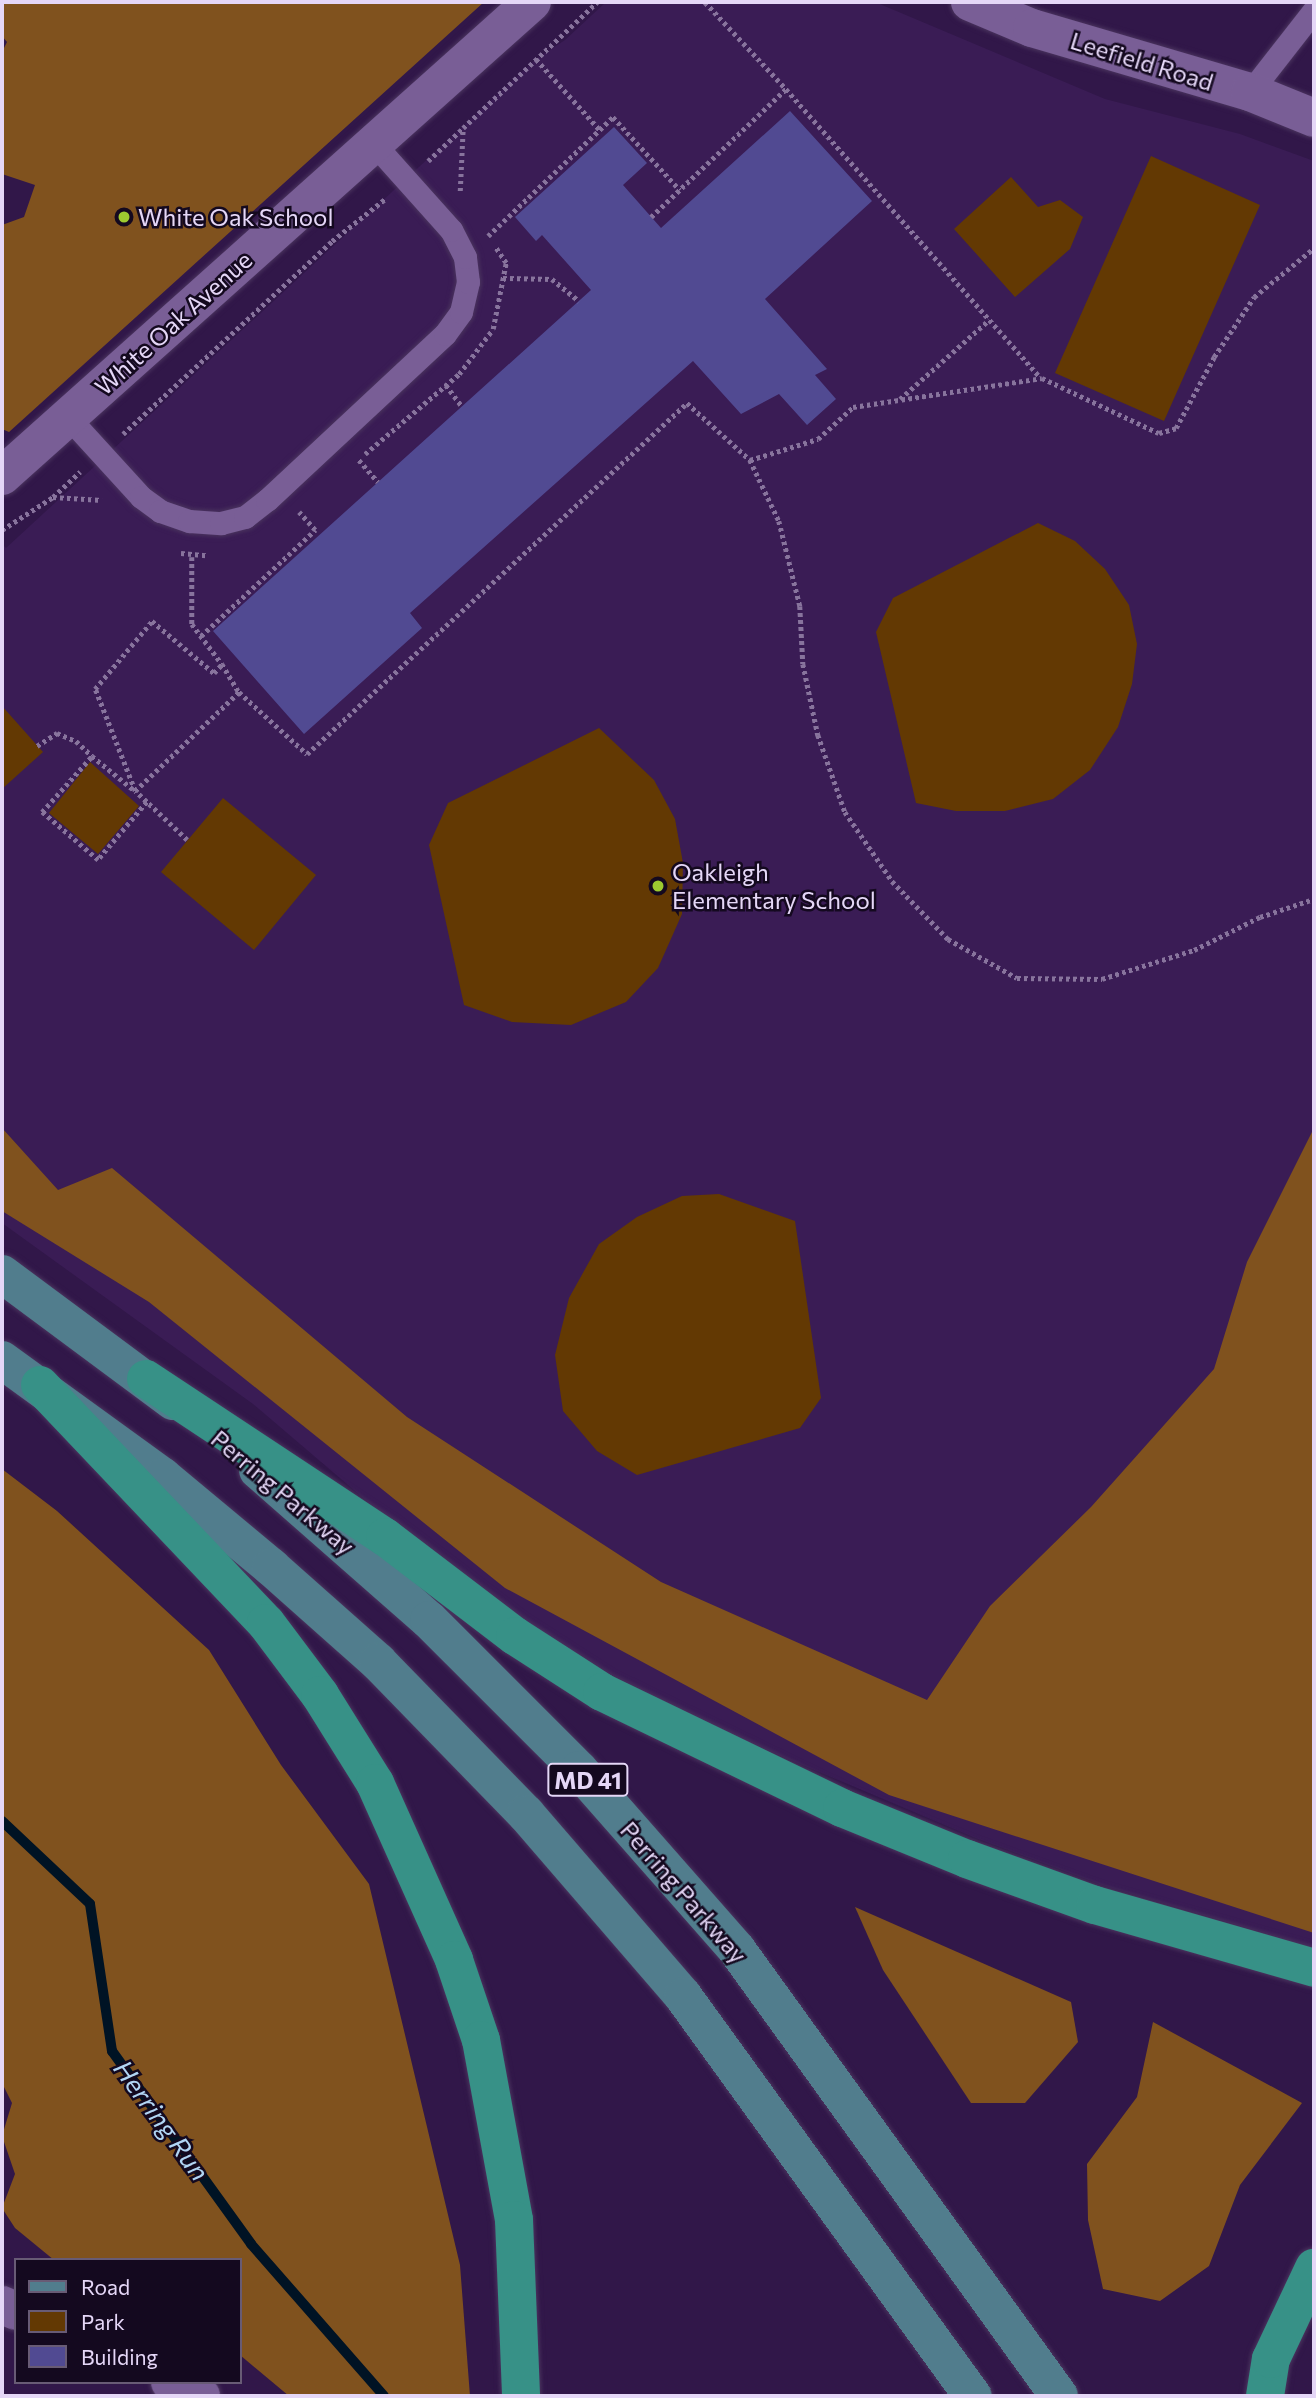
<!DOCTYPE html>
<style>
body{margin:0}
#map{position:relative;width:1316px;height:2398px;overflow:hidden;background:#311749;font-family:Commissioner,sans-serif}
div>[style]{position:absolute}
.built>*{inset:0;background:#3a1c55}
.green>*{inset:0;background:#633903}
.forest>*{inset:0;background:#80521e}
.stream>*{height:10px;margin:-5px;padding:0 5px;transform-origin:5px;border-radius:5px;background:#001324}
.building>*{inset:0;background:#514a92}
.path>*{height:4.5px;margin-top:-2.25px;transform-origin:0;background:repeating-linear-gradient(90deg,#88749d 0 3.5px,transparent 0 7px)}
.roads{filter:drop-shadow(0 0 2px #4a345e) drop-shadow(0 0 2px #4a345e)}
.lane>*{height:23px;margin:-11.5px;padding:0 11.5px;transform-origin:11.5px;border-radius:11.5px;background:#795e96}
.street>*{height:38px;margin:-19px;padding:0 19px;transform-origin:19px;border-radius:19px;background:#795e96}
.primary>*{height:38px;margin:-19px;padding:0 19px;transform-origin:19px;border-radius:19px;background:#517d8d}
.highway>*{height:38px;margin:-19px;padding:0 19px;transform-origin:19px;border-radius:19px;background:#379187}
.dots>*{width:19px;height:19px;translate:-50% -50%;box-sizing:border-box;border:4px solid #14091f;border-radius:50%}
span{translate:-50% -50%;white-space:nowrap;text-align:center;line-height:1.15;-webkit-text-stroke:5px #14091f;paint-order:stroke}
.shield-label span{padding:2px 5px;background:#14091f;border:2px solid;border-radius:5px;-webkit-text-stroke-width:0}
.shield-label{font-size:23px;color:#e5d7f7;font-weight:700}
.street-label{font-size:24px;color:#e5d7f7}
.poi-label{font-size:24px;color:#e5d7f7}
.left{translate:0 -50%;text-align:left}
.water-label{font-size:26px;color:#b1d5f4;font-style:italic}
.frame{position:absolute;inset:0;border:4px solid #e5d7f7;pointer-events:none}
.legend{position:absolute;left:14px;top:2258px;width:228px;height:126px;box-sizing:border-box;background:#14091f;border:2px solid #685b75;margin:0;padding:9px 12px;list-style:none;font-size:21px;color:#e5d7f7}
.legend li{display:flex;align-items:center;gap:14px;height:35px}
.legend b{width:35px;border:2px solid #685b75}
</style>
<div id="map">
<div class="built">
<div style="clip-path:polygon(606px 2px,875px 2px,1105px 99px,1240px 134px,1314px 161px,1314px 1948px,1102px 1885px,973px 1837px,722px 1731px,612px 1675px,509px 1612px,416px 1543px,253px 1404px,2px 1223px,2px 544px,6px 548px,536px 59px,565px 40px)"></div>
</div>
<div class="green">
<div style="clip-path:polygon(1151px 156px,1260px 205px,1164px 421px,1055px 373px)"></div>
<div style="clip-path:polygon(1011px 177px,1038px 207px,1060px 200px,1083px 217px,1070px 249px,1015px 297px,954px 229px)"></div>
<div style="clip-path:polygon(1038px 523px,1075px 541px,1105px 569px,1129px 605px,1137px 644px,1132px 684px,1118px 727px,1090px 770px,1053px 799px,1005px 811px,956px 811px,916px 803px,876px 632px,893px 598px)"></div>
<div style="clip-path:polygon(2px 706px,43px 752px,2px 789px)"></div>
<div style="clip-path:polygon(599px 728px,654px 780px,675px 819px,683px 863px,682px 914px,658px 968px,626px 1002px,571px 1025px,512px 1022px,464px 1005px,429px 845px,448px 803px)"></div>
<div style="clip-path:polygon(90px 762px,139px 806px,98px 854px,49px 813px)"></div>
<div style="clip-path:polygon(223px 798px,316px 875px,254px 950px,161px 872px)"></div>
<div style="clip-path:polygon(719px 1194px,795px 1221px,821px 1398px,800px 1428px,637px 1475px,597px 1451px,563px 1411px,555px 1355px,569px 1298px,599px 1244px,637px 1217px,682px 1196px)"></div>
</div>
<div class="forest">
<div style="clip-path:polygon(2px 2px,484px 2px,9px 432px,2px 429px,2px 225px,24px 217px,35px 185px,2px 174px,2px 52px,7px 42px,2px 36px)"></div>
<div style="clip-path:polygon(2px 1128px,58px 1190px,112px 1168px,407px 1417px,661px 1582px,927px 1700px,990px 1606px,1091px 1507px,1214px 1369px,1247px 1262px,1314px 1128px,1314px 1933px,889px 1795px,505px 1588px,149px 1302px,2px 1211px)"></div>
<div style="clip-path:polygon(2px 1469px,57px 1511px,209px 1650px,281px 1765px,369px 1884px,460px 2265px,470px 2396px,289px 2396px,240px 2355px,240px 2260px,54px 2260px,15px 2228px,2px 2208px,15px 2174px,2px 2136px,12px 2103px,2px 2083px)"></div>
<div style="clip-path:polygon(855px 1907px,1071px 2002px,1078px 2042px,1025px 2103px,971px 2103px,883px 1970px)"></div>
<div style="clip-path:polygon(1153px 2022px,1302px 2103px,1240px 2185px,1209px 2266px,1160px 2301px,1103px 2289px,1088px 2220px,1087px 2164px,1137px 2097px)"></div>
</div>
<div class="stream">
<div style="left:2px;top:1821px;width:121px;rotate:43.3deg"></div>
<div style="left:90px;top:1904px;width:149px;rotate:81.5deg"></div>
<div style="left:112px;top:2051px;width:238px;rotate:54.2deg"></div>
<div style="left:251px;top:2244px;width:202px;rotate:48.8deg"></div>
</div>
<div class="building">
<div style="clip-path:polygon(790px 111px,872px 201px,765px 299px,827px 369px,815px 375px,836px 399px,807px 425px,779px 394px,741px 414px,693px 361px,410px 613px,422px 628px,304px 734px,213px 631px,591px 290px,542px 235px,536px 241px,515px 217px,614px 127px,647px 163px,623px 185px,661px 228px)"></div>
</div>
<div class="path">
<div style="left:705px;top:2px;width:119px;rotate:47deg"></div>
<div style="left:536px;top:59px;width:96px;rotate:48deg"></div>
<div style="left:428px;top:161px;width:48px;rotate:-43.3deg"></div>
<div style="left:460px;top:191px;width:63px;rotate:-87.3deg"></div>
<div style="left:463px;top:128px;width:184px;rotate:-43.2deg"></div>
<div style="left:651px;top:217px;width:186px;rotate:-43.5deg"></div>
<div style="left:786px;top:89px;width:385px;rotate:48.6deg"></div>
<div style="left:488px;top:236px;width:173px;rotate:-43.6deg"></div>
<div style="left:613px;top:117px;width:99px;rotate:47.5deg"></div>
<div style="left:503px;top:278px;width:49px;rotate:1.2deg"></div>
<div style="left:552px;top:279px;width:35px;rotate:39deg"></div>
<div style="left:446px;top:385px;width:26px;rotate:53deg"></div>
<div style="left:900px;top:399px;width:119px;rotate:-41.6deg"></div>
<div style="left:123px;top:434px;width:284px;rotate:-42.7deg"></div>
<div style="left:332px;top:241px;width:68px;rotate:-38.4deg"></div>
<div style="left:365px;top:454px;width:123px;rotate:-40.4deg"></div>
<div style="left:459px;top:374px;width:56px;rotate:-52.9deg"></div>
<div style="left:493px;top:329px;width:67px;rotate:-78.9deg"></div>
<div style="left:506px;top:263px;width:18px;rotate:-124deg"></div>
<div style="left:359px;top:460px;width:29px;rotate:49deg"></div>
<div style="left:750px;top:460px;width:71px;rotate:-17.2deg"></div>
<div style="left:818px;top:439px;width:47px;rotate:-42.4deg"></div>
<div style="left:853px;top:407px;width:191px;rotate:-8.7deg"></div>
<div style="left:1042px;top:378px;width:129px;rotate:25.2deg"></div>
<div style="left:1159px;top:433px;width:18px;rotate:-16deg"></div>
<div style="left:1176px;top:428px;width:81px;rotate:-61.8deg"></div>
<div style="left:1214px;top:357px;width:72px;rotate:-56.3deg"></div>
<div style="left:1254px;top:297px;width:77px;rotate:-39.2deg"></div>
<div style="left:53px;top:497px;width:37px;rotate:-43deg"></div>
<div style="left:2px;top:530px;width:61px;rotate:-32.9deg"></div>
<div style="left:53px;top:497px;width:49px;rotate:3.5deg"></div>
<div style="left:181px;top:553px;width:25px;rotate:5deg"></div>
<div style="left:192px;top:557px;width:67px;rotate:90deg"></div>
<div style="left:192px;top:624px;width:50px;rotate:53.1deg"></div>
<div style="left:201px;top:636px;width:156px;rotate:-42.9deg"></div>
<div style="left:315px;top:530px;width:24px;rotate:-132deg"></div>
<div style="left:37px;top:746px;width:24px;rotate:-33deg"></div>
<div style="left:57px;top:733px;width:21px;rotate:23deg"></div>
<div style="left:76px;top:741px;width:22px;rotate:43deg"></div>
<div style="left:147px;top:802px;width:76px;rotate:130.2deg"></div>
<div style="left:98px;top:860px;width:74px;rotate:-139.4deg"></div>
<div style="left:42px;top:812px;width:75px;rotate:-48.2deg"></div>
<div style="left:92px;top:756px;width:55px;rotate:39.1deg"></div>
<div style="left:135px;top:791px;width:110px;rotate:-111.4deg"></div>
<div style="left:95px;top:689px;width:89px;rotate:-50deg"></div>
<div style="left:152px;top:621px;width:81px;rotate:40deg"></div>
<div style="left:214px;top:673px;width:12px;rotate:-48deg"></div>
<div style="left:222px;top:664px;width:33px;rotate:59deg"></div>
<div style="left:187px;top:840px;width:71px;rotate:-136.7deg"></div>
<div style="left:135px;top:791px;width:144px;rotate:-43.6deg"></div>
<div style="left:239px;top:692px;width:92px;rotate:42.4deg"></div>
<div style="left:307px;top:754px;width:517px;rotate:-42.73deg"></div>
<div style="left:687px;top:403px;width:85px;rotate:42.1deg"></div>
<div style="left:750px;top:460px;width:68px;rotate:64.6deg"></div>
<div style="left:779px;top:521px;width:88px;rotate:76.1deg"></div>
<div style="left:800px;top:606px;width:58px;rotate:87deg"></div>
<div style="left:803px;top:664px;width:73px;rotate:78.1deg"></div>
<div style="left:818px;top:735px;width:82px;rotate:70.7deg"></div>
<div style="left:845px;top:812px;width:83px;rotate:55.7deg"></div>
<div style="left:892px;top:881px;width:81px;rotate:46deg"></div>
<div style="left:948px;top:939px;width:79px;rotate:29.5deg"></div>
<div style="left:1017px;top:978px;width:85px;rotate:0.7deg"></div>
<div style="left:1102px;top:979px;width:96px;rotate:-17.5deg"></div>
<div style="left:1194px;top:950px;width:74px;rotate:-26.6deg"></div>
<div style="left:1260px;top:917px;width:57px;rotate:-18.4deg"></div>
</div>
<div class="roads">
<div class="lane">
<div style="left:1250px;top:92px;width:104px;rotate:-52deg"></div>
<div style="left:68px;top:417px;width:108px;rotate:47.6deg"></div>
<div style="left:141px;top:497px;width:24px;rotate:36deg"></div>
<div style="left:160px;top:511px;width:31px;rotate:19deg"></div>
<div style="left:189px;top:521px;width:32px;rotate:4deg"></div>
<div style="left:221px;top:523px;width:25px;rotate:-14deg"></div>
<div style="left:245px;top:517px;width:28px;rotate:-38deg"></div>
<div style="left:267px;top:500px;width:243px;rotate:-43deg"></div>
<div style="left:445px;top:334px;width:27px;rotate:-54deg"></div>
<div style="left:461px;top:312px;width:31px;rotate:-77deg"></div>
<div style="left:468px;top:282px;width:25px;rotate:-97deg"></div>
<div style="left:465px;top:257px;width:30px;rotate:-117deg"></div>
<div style="left:451px;top:230px;width:115px;rotate:-131.8deg"></div>
</div>
<div class="street">
<div style="left:970px;top:2px;width:67px;rotate:22.8deg"></div>
<div style="left:1032px;top:28px;width:227px;rotate:16.4deg"></div>
<div style="left:1250px;top:92px;width:69px;rotate:22.1deg"></div>
<div style="left:2px;top:476px;width:711px;rotate:-41.81deg"></div>
<div style="left:2px;top:2305px;width:15px;rotate:23deg"></div>
<div style="left:170px;top:2382px;width:34px;rotate:24deg"></div>
</div>
<div class="primary">
<div style="left:2px;top:1274px;width:213px;rotate:36.6deg"></div>
<div style="left:2px;top:1360px;width:199px;rotate:36deg"></div>
<div style="left:163px;top:1477px;width:141px;rotate:39.8deg"></div>
<div style="left:271px;top:1567px;width:143px;rotate:41.6deg"></div>
<div style="left:378px;top:1662px;width:212px;rotate:45.8deg"></div>
<div style="left:526px;top:1814px;width:240px;rotate:49.2deg"></div>
<div style="left:683px;top:1996px;width:494px;rotate:54.1deg"></div>
<div style="left:258px;top:1470px;width:227px;rotate:41.3deg"></div>
<div style="left:429px;top:1620px;width:212px;rotate:45deg"></div>
<div style="left:579px;top:1770px;width:240px;rotate:48.7deg"></div>
<div style="left:737px;top:1950px;width:550px;rotate:54.17deg"></div>
</div>
<div class="highway">
<div style="left:146px;top:1379px;width:287px;rotate:33.5deg"></div>
<div style="left:385px;top:1537px;width:163px;rotate:37.3deg"></div>
<div style="left:515px;top:1636px;width:103px;rotate:32.8deg"></div>
<div style="left:602px;top:1692px;width:267px;rotate:25.8deg"></div>
<div style="left:842px;top:1808px;width:135px;rotate:22.2deg"></div>
<div style="left:967px;top:1859px;width:136px;rotate:19.8deg"></div>
<div style="left:1095px;top:1905px;width:228px;rotate:16deg"></div>
<div style="left:40px;top:1385px;width:328px;rotate:46.5deg"></div>
<div style="left:266px;top:1623px;width:90px;rotate:53.1deg"></div>
<div style="left:320px;top:1695px;width:104px;rotate:58deg"></div>
<div style="left:375px;top:1783px;width:194px;rotate:65.9deg"></div>
<div style="left:454px;top:1960px;width:84px;rotate:71.4deg"></div>
<div style="left:481px;top:2040px;width:183px;rotate:79.6deg"></div>
<div style="left:514px;top:2220px;width:176px;rotate:87.7deg"></div>
<div style="left:1265px;top:2396px;width:37px;rotate:-81deg"></div>
<div style="left:1271px;top:2359px;width:101px;rotate:-64.7deg"></div>
</div>
</div>
<div class="dots">
<div style="left:124px;top:217px;background:#9dca30"></div>
<div style="left:658px;top:886px;background:#9dca30"></div>
</div>
<div class="shield-label">
<span style="left:588px;top:1780px">MD 41</span>
</div>
<div class="street-label">
<span style="left:1142px;top:61px;rotate:17deg">Leefield Road</span>
<span style="left:173px;top:323px;rotate:-42deg">White Oak Avenue</span>
<span style="left:283px;top:1492px;rotate:40deg">Perring Parkway</span>
<span style="left:684px;top:1892px;rotate:49deg">Perring Parkway</span>
</div>
<div class="poi-label">
<span class="left" style="left:138px;top:217px">White Oak School</span>
<span class="left" style="left:672px;top:886px">Oakleigh<br>Elementary School</span>
</div>
<div class="water-label">
<span style="left:162px;top:2120px;rotate:54deg">Herring Run</span>
</div>
<div class="frame"></div>
<ul class="legend">
<li><b style="height:9px;background:#517d8d"></b>Road</li>
<li><b style="height:19px;background:#633903"></b>Park</li>
<li><b style="height:19px;background:#514a92"></b>Building</li>
</ul>
</div>
